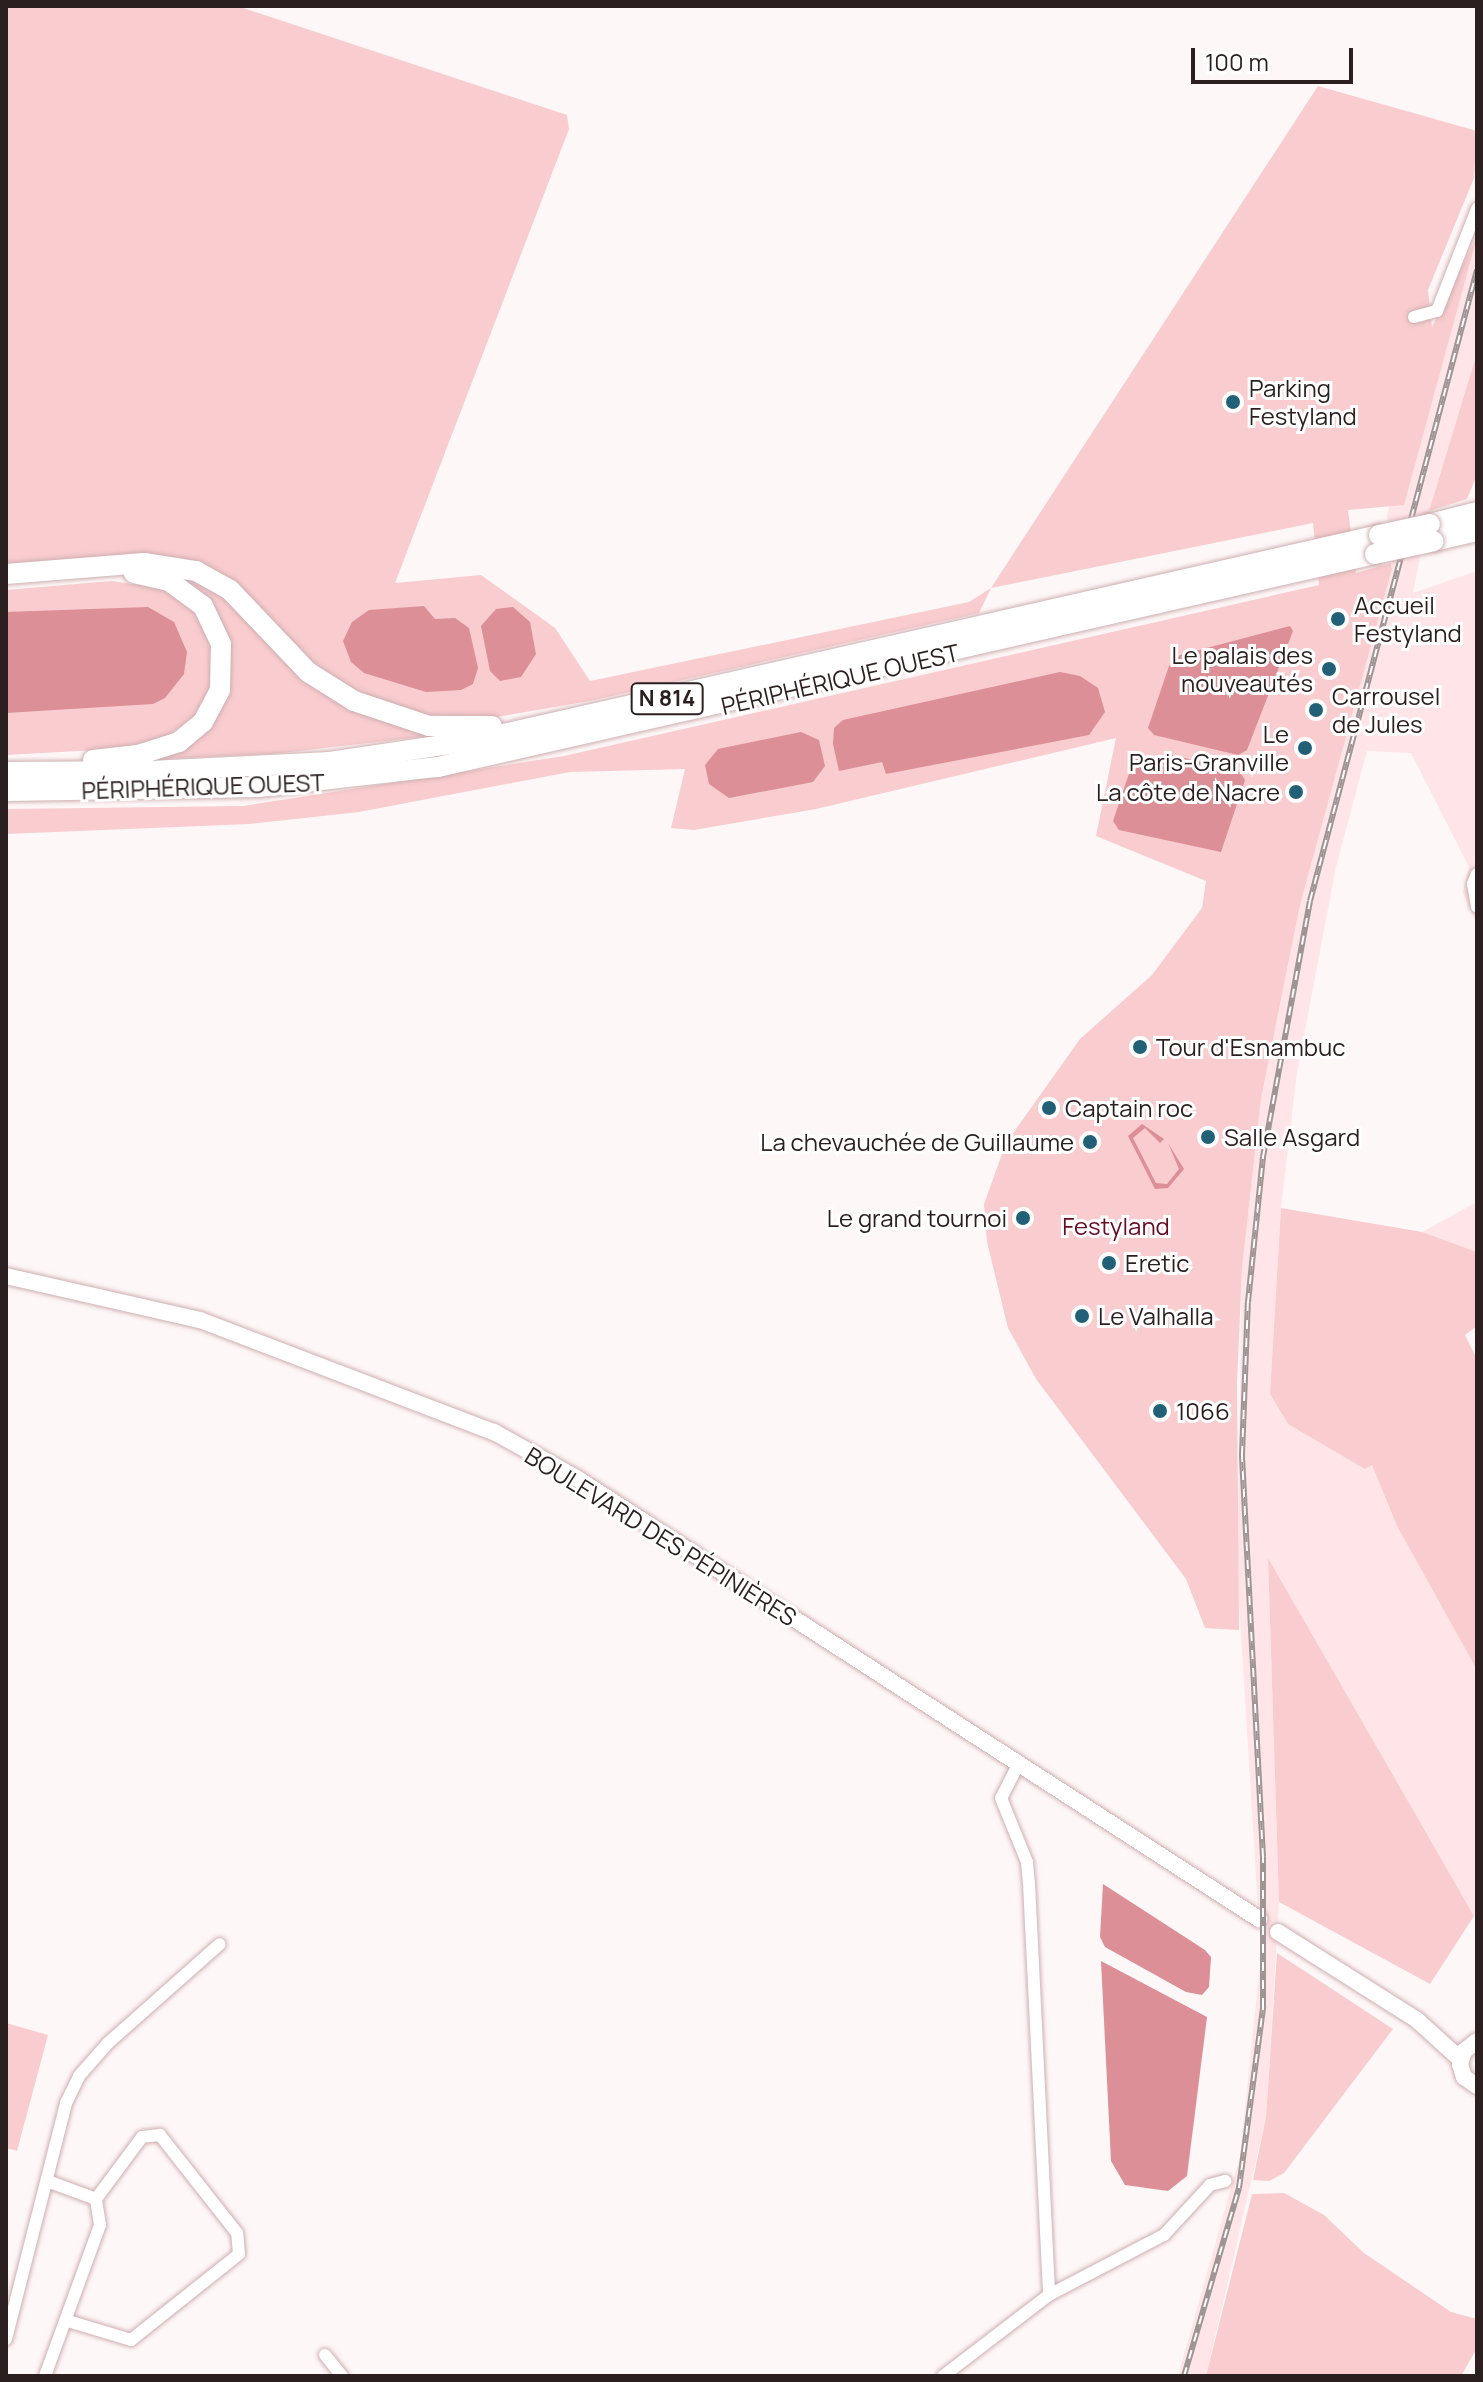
<!DOCTYPE html>
<meta charset="utf-8">
<style>
body{margin:0}
#map{position:relative;width:1483px;height:2382px;overflow:hidden;background:#fef7f7;font-family:Manrope,sans-serif}
div>[style]{position:absolute}
.built>*{inset:0;background:#ffe5e7}
.green>*{inset:0;background:#f9cccf}
.water>*{inset:0;background:#dc8f96}
.roads{filter:drop-shadow(0 0 2px #ceaeb0) drop-shadow(0 0 2px #ceaeb0)}
.minor>*{height:12px;margin:-6px;padding:0 6px;transform-origin:6px;border-radius:6px;background:#fff}
.secondary>*{height:16px;margin:-8px;padding:0 8px;transform-origin:8px;border-radius:8px;background:#fff}
.trunk>*{height:20px;margin:-10px;padding:0 10px;transform-origin:10px;border-radius:10px;background:#fff}
.rail>*{height:6px;margin-top:-3px;transform-origin:0;background:repeating-linear-gradient(90deg,#fff 0 9px,#9e9595 0 18px);box-sizing:border-box;border-block:2px solid #9e9595}
.bridges{filter:drop-shadow(0 0 2px #ceaeb0) drop-shadow(0 0 2px #ceaeb0)}
.trunk-bridge>*{height:20px;margin:-10px;padding:0 10px;transform-origin:10px;border-radius:10px;background:#fff}
.dots>*{width:22px;height:22px;translate:-50% -50%;box-sizing:border-box;border:4px solid #fff;border-radius:50%}
span{translate:-50% -50%;white-space:nowrap;text-align:center;line-height:1.15;-webkit-text-stroke:6px #fff;paint-order:stroke}
.shield-label span{padding:2px 6px;background:#fff;border:2px solid;border-radius:6px;-webkit-text-stroke-width:0}
.shield-label{font-size:22px;color:#2b1f20;font-weight:700}
.poi-label{font-size:24px;color:#2b1f20}
.left{translate:0 -50%;text-align:left}
.right{translate:-100% -50%;text-align:right}
.street-label{font-size:24px;color:#2b1f20}
.park-label{font-size:24px;color:#680b23}
.frame{position:absolute;inset:0;border:8px solid #2b1f20;pointer-events:none}
.scale{position:absolute;left:1191px;top:48px;width:162px;height:36px;box-sizing:border-box;border:4px solid #2b1f20;border-top:0;padding-left:10px;font-size:24px;line-height:28px;white-space:nowrap;color:#2b1f20;-webkit-text-stroke:6px #fff;paint-order:stroke}
</style>
<div id="map">
<div class="built">
<div style="clip-path:polygon(1477px 210px,1477px 353px,1429px 511px,1413px 593px,1477px 571px,1477px 925px,1463px 893px,1469px 867px,1411px 753px,1367px 751px,1336px 867px,1297px 1072px,1281px 1208px,1270px 1394px,1288px 1424px,1372px 1465px,1397px 1526px,1477px 1670px,1477px 1911px,1474px 1916px,1268px 1560px,1279px 1902px,1266px 2117px,1206px 2376px,1178px 2376px,1240px 2156px,1261px 1956px,1237px 1570px,1242px 1268px,1261px 1099px,1300px 905px,1392px 569px,1387px 515px,1440px 319px)"></div>
<div style="clip-path:polygon(1477px 1202px,1477px 1252px,1422px 1232px)"></div>
</div>
<div class="green">
<div style="clip-path:polygon(6px 6px,237px 6px,567px 115px,569px 129px,395px 583px,481px 575px,555px 628px,590px 681px,969px 602px,991px 588px,1318px 86px,1477px 131px,1474px 178px,1428px 290px,1432px 327px,1477px 237px,1404px 505px,1348px 510px,1356px 573px,1391px 563px,1392px 569px,1300px 905px,1261px 1099px,1242px 1268px,1237px 1383px,1239px 1630px,1205px 1628px,1186px 1579px,1036px 1379px,1008px 1328px,987px 1242px,984px 1204px,1006px 1143px,1080px 1039px,1152px 975px,1202px 908px,1206px 881px,1096px 836px,1116px 738px,816px 809px,694px 830px,671px 828px,685px 769px,570px 772px,359px 812px,249px 824px,6px 834px,6px 809px,243px 806px,564px 756px,1319px 585px,1313px 523px,991px 588px,979px 613px,590px 701px,497px 717px,431px 715px,425px 720px,324px 679px,203px 566px,6px 569px)"></div>
<div style="clip-path:polygon(1477px 353px,1477px 475px,1467px 499px,1429px 511px)"></div>
<div style="clip-path:polygon(145px 567px,221px 588px,281px 651px,429px 736px,273px 754px,154px 759px,206px 726px,223px 630px)"></div>
<div style="clip-path:polygon(112px 581px,165px 589px,200px 615px,212px 636px,217px 676px,196px 715px,162px 740px,115px 749px,6px 755px,6px 590px)"></div>
<div style="clip-path:polygon(1281px 1208px,1422px 1232px,1477px 1252px,1477px 1326px,1465px 1335px,1477px 1359px,1477px 1670px,1397px 1526px,1372px 1465px,1365px 1469px,1288px 1424px,1270px 1394px)"></div>
<div style="clip-path:polygon(1268px 1558px,1474px 1916px,1430px 1984px,1279px 1902px)"></div>
<div style="clip-path:polygon(1277px 1953px,1393px 2029px,1284px 2173px,1269px 2181px,1253px 2180px,1266px 2117px)"></div>
<div style="clip-path:polygon(6px 2023px,48px 2035px,17px 2151px,6px 2148px)"></div>
<div style="clip-path:polygon(1284px 2193px,1324px 2215px,1364px 2253px,1451px 2312px,1477px 2319px,1477px 2348px,1461px 2376px,1206px 2376px,1252px 2194px)"></div>
</div>
<div class="water">
<div style="clip-path:polygon(424px 606px,435px 619px,455px 618px,469px 628px,478px 668px,473px 684px,461px 690px,426px 692px,364px 673px,351px 662px,343px 641px,352px 622px,369px 610px)"></div>
<div style="clip-path:polygon(148px 607px,174px 622px,187px 652px,184px 674px,165px 698px,153px 704px,6px 713px,6px 612px)"></div>
<div style="clip-path:polygon(513px 607px,530px 622px,536px 654px,521px 677px,500px 681px,490px 671px,481px 626px,496px 609px)"></div>
<div style="clip-path:polygon(1290px 626px,1293px 631px,1247px 750px,1238px 755px,1154px 735px,1148px 728px,1169px 666px,1180px 655px)"></div>
<div style="clip-path:polygon(1060px 672px,1080px 676px,1098px 688px,1105px 712px,1089px 735px,886px 774px,882px 762px,839px 771px,833px 744px,834px 728px,843px 720px)"></div>
<div style="clip-path:polygon(801px 732px,819px 740px,825px 766px,813px 782px,729px 798px,709px 784px,705px 765px,718px 749px)"></div>
<div style="clip-path:polygon(1173px 755px,1240px 772px,1245px 780px,1221px 852px,1119px 830px,1113px 821px,1134px 759px)"></div>
<div style="clip-path:polygon(1142px 1124px,1164px 1139px,1160px 1143px,1145px 1128px,1133px 1138px,1156px 1183px,1167px 1184px,1179px 1169px,1168px 1143px,1184px 1169px,1168px 1188px,1155px 1189px,1128px 1136px)"></div>
<div style="clip-path:polygon(1103px 1884px,1205px 1950px,1211px 1957px,1209px 1987px,1202px 1995px,1186px 1992px,1105px 1947px,1100px 1937px)"></div>
<div style="clip-path:polygon(1101px 1961px,1207px 2017px,1187px 2176px,1168px 2191px,1125px 2185px,1111px 2161px)"></div>
</div>
<div class="roads">
<div class="minor">
<div style="left:1414px;top:317px;width:24px;rotate:-15deg"></div>
<div style="left:1437px;top:311px;width:110px;rotate:-68.6deg"></div>
<div style="left:1477px;top:874px;width:11px;rotate:112deg"></div>
<div style="left:1473px;top:884px;width:23px;rotate:80deg"></div>
<div style="left:1018px;top:1765px;width:37px;rotate:117deg"></div>
<div style="left:1001px;top:1798px;width:69px;rotate:67.9deg"></div>
<div style="left:1027px;top:1862px;width:21px;rotate:85deg"></div>
<div style="left:1029px;top:1883px;width:412px;rotate:87.2deg"></div>
<div style="left:68px;top:2321px;width:66px;rotate:16.8deg"></div>
<div style="left:131px;top:2340px;width:138px;rotate:-38.5deg"></div>
<div style="left:239px;top:2254px;width:21px;rotate:-95deg"></div>
<div style="left:237px;top:2233px;width:125px;rotate:-128.2deg"></div>
<div style="left:160px;top:2135px;width:18px;rotate:174deg"></div>
<div style="left:142px;top:2137px;width:77px;rotate:126.6deg"></div>
<div style="left:6px;top:2339px;width:244px;rotate:-75.7deg"></div>
<div style="left:66px;top:2103px;width:30px;rotate:-64deg"></div>
<div style="left:79px;top:2076px;width:44px;rotate:-48.7deg"></div>
<div style="left:108px;top:2043px;width:149px;rotate:-41.5deg"></div>
<div style="left:325px;top:2355px;width:27px;rotate:51deg"></div>
<div style="left:45px;top:2376px;width:161px;rotate:-70deg"></div>
<div style="left:100px;top:2225px;width:26px;rotate:-99deg"></div>
<div style="left:96px;top:2199px;width:49px;rotate:-159.7deg"></div>
<div style="left:943px;top:2376px;width:133px;rotate:-37.4deg"></div>
<div style="left:1049px;top:2295px;width:130px;rotate:-27.6deg"></div>
<div style="left:1164px;top:2235px;width:68px;rotate:-47.4deg"></div>
<div style="left:1210px;top:2185px;width:16px;rotate:-15deg"></div>
</div>
<div class="secondary">
<div style="left:6px;top:1276px;width:199px;rotate:12.8deg"></div>
<div style="left:200px;top:1320px;width:315px;rotate:20.9deg"></div>
<div style="left:494px;top:1432px;width:96px;rotate:29.2deg"></div>
<div style="left:578px;top:1479px;width:811px;rotate:32.87deg"></div>
<div style="left:1278px;top:1932px;width:165px;rotate:32.3deg"></div>
<div style="left:1417px;top:2020px;width:58px;rotate:42.2deg"></div>
<div style="left:1477px;top:2041px;width:16px;rotate:142deg"></div>
<div style="left:1464px;top:2051px;width:14px;rotate:107deg"></div>
<div style="left:1460px;top:2064px;width:14px;rotate:73deg"></div>
<div style="left:1464px;top:2077px;width:16px;rotate:35deg"></div>
</div>
<div class="trunk">
<div style="left:1430px;top:524px;width:49px;rotate:-14.3deg"></div>
<div style="left:1434px;top:541px;width:44px;rotate:-13.1deg"></div>
<div style="left:6px;top:574px;width:138px;rotate:-4.6deg"></div>
<div style="left:144px;top:563px;width:53px;rotate:8.7deg"></div>
<div style="left:196px;top:571px;width:39px;rotate:29deg"></div>
<div style="left:230px;top:590px;width:113px;rotate:46.4deg"></div>
<div style="left:308px;top:672px;width:54px;rotate:32.2deg"></div>
<div style="left:354px;top:701px;width:79px;rotate:18.4deg"></div>
<div style="left:429px;top:726px;width:63px"></div>
<div style="left:93px;top:760px;width:45px;rotate:-6.3deg"></div>
<div style="left:138px;top:755px;width:43px;rotate:-17.6deg"></div>
<div style="left:179px;top:742px;width:31px;rotate:-40deg"></div>
<div style="left:203px;top:722px;width:36px;rotate:-62deg"></div>
<div style="left:220px;top:690px;width:46px;rotate:-88.8deg"></div>
<div style="left:221px;top:644px;width:42px;rotate:-115.3deg"></div>
<div style="left:203px;top:606px;width:42px;rotate:-143.7deg"></div>
<div style="left:169px;top:581px;width:36px;rotate:-167deg"></div>
<div style="left:6px;top:772px;width:145px;rotate:-0.4deg"></div>
<div style="left:151px;top:771px;width:179px;rotate:-2.9deg"></div>
<div style="left:330px;top:762px;width:149px;rotate:-8.5deg"></div>
<div style="left:477px;top:740px;width:925px;rotate:-12.8deg"></div>
<div style="left:6px;top:791px;width:253px;rotate:-0.9deg"></div>
<div style="left:259px;top:787px;width:180px;rotate:-6.4deg"></div>
<div style="left:438px;top:767px;width:961px;rotate:-12.81deg"></div>
</div>
</div>
<div class="rail">
<div style="left:1184px;top:2376px;width:196px;rotate:-73.7deg"></div>
<div style="left:1239px;top:2188px;width:183px;rotate:-82.4deg"></div>
<div style="left:1263px;top:2007px;width:150px;rotate:-90deg"></div>
<div style="left:1263px;top:1857px;width:403px;rotate:-93deg"></div>
<div style="left:1242px;top:1455px;width:153px;rotate:-87.8deg"></div>
<div style="left:1248px;top:1302px;width:146px;rotate:-84.1deg"></div>
<div style="left:1263px;top:1157px;width:260px;rotate:-79.6deg"></div>
<div style="left:1310px;top:901px;width:653px;rotate:-75.18deg"></div>
</div>
<div class="bridges">
<div class="trunk-bridge">
<div style="left:1379px;top:535px;width:52px;rotate:-12.2deg"></div>
<div style="left:1375px;top:554px;width:60px;rotate:-12.4deg"></div>
</div>
</div>
<div class="dots">
<div style="left:1233px;top:402px;background:#216076"></div>
<div style="left:1338px;top:619px;background:#216076"></div>
<div style="left:1329px;top:669px;background:#216076"></div>
<div style="left:1316px;top:710px;background:#216076"></div>
<div style="left:1305px;top:748px;background:#216076"></div>
<div style="left:1296px;top:792px;background:#216076"></div>
<div style="left:1140px;top:1047px;background:#216076"></div>
<div style="left:1049px;top:1108px;background:#216076"></div>
<div style="left:1208px;top:1137px;background:#216076"></div>
<div style="left:1090px;top:1142px;background:#216076"></div>
<div style="left:1023px;top:1218px;background:#216076"></div>
<div style="left:1109px;top:1263px;background:#216076"></div>
<div style="left:1082px;top:1316px;background:#216076"></div>
<div style="left:1160px;top:1411px;background:#216076"></div>
</div>
<div class="shield-label">
<span style="left:667px;top:699px">N 814</span>
</div>
<div class="poi-label">
<span class="left" style="left:1249px;top:402px">Parking<br>Festyland</span>
<span class="left" style="left:1354px;top:619px">Accueil<br>Festyland</span>
<span class="right" style="left:1313px;top:669px">Le palais des<br>nouveautés</span>
<span class="left" style="left:1332px;top:710px">Carrousel<br>de Jules</span>
<span class="right" style="left:1289px;top:748px">Le<br>Paris-Granville</span>
<span class="right" style="left:1280px;top:792px">La côte de Nacre</span>
<span class="left" style="left:1156px;top:1047px">Tour d'Esnambuc</span>
<span class="left" style="left:1065px;top:1108px">Captain roc</span>
<span class="left" style="left:1224px;top:1137px">Salle Asgard</span>
<span class="right" style="left:1074px;top:1142px">La chevauchée de Guillaume</span>
<span class="right" style="left:1007px;top:1218px">Le grand tournoi</span>
<span class="left" style="left:1125px;top:1263px">Eretic</span>
<span class="left" style="left:1098px;top:1316px">Le Valhalla</span>
<span class="left" style="left:1176px;top:1411px">1066</span>
</div>
<div class="street-label">
<span style="left:840px;top:679px;rotate:-13deg">PÉRIPHÉRIQUE OUEST</span>
<span style="left:203px;top:786px;rotate:-2deg">PÉRIPHÉRIQUE OUEST</span>
<span style="left:661px;top:1536px;rotate:32deg">BOULEVARD DES PÉPINIÈRES</span>
</div>
<div class="park-label">
<span style="left:1116px;top:1226px">Festyland</span>
</div>
<div class="frame"></div>
<div class="scale">100 m</div>
</div>
